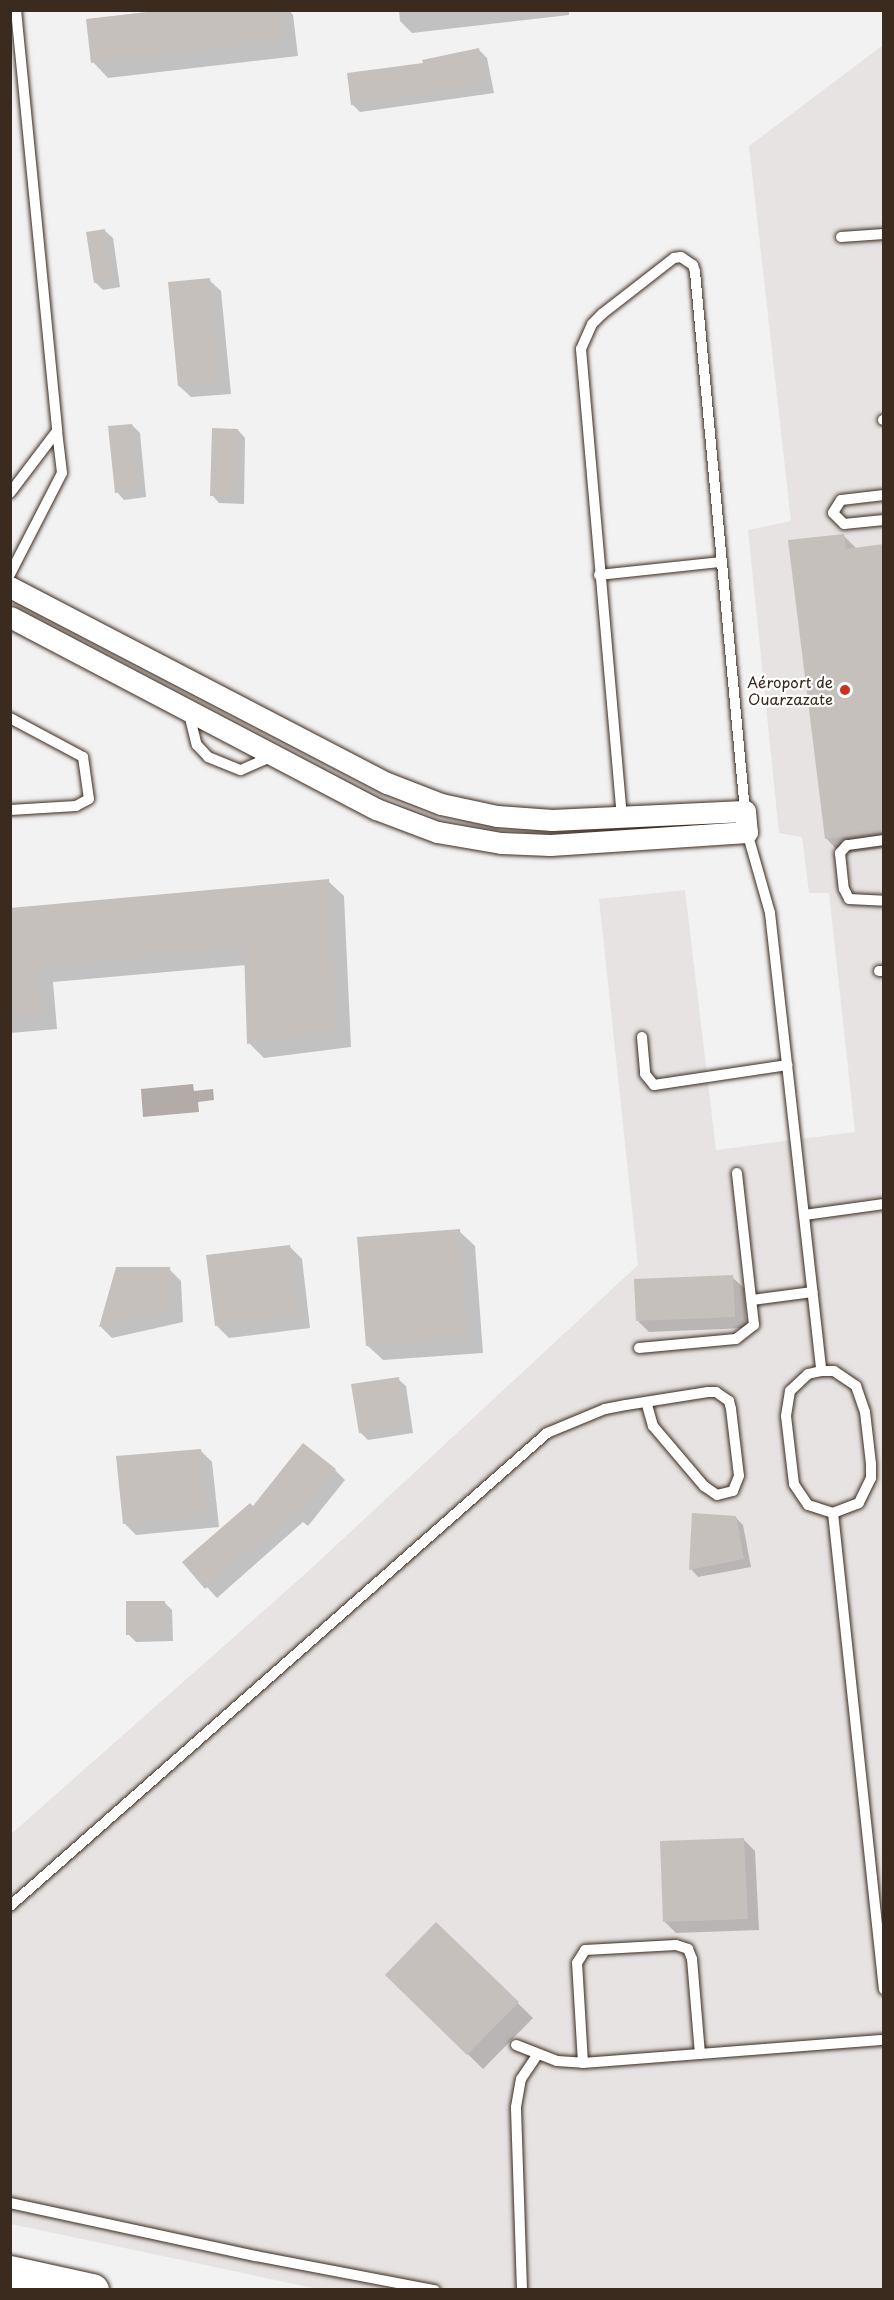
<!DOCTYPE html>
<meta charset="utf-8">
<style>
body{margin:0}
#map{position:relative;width:894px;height:2300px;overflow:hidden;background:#f3f2f2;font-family:"Playpen Sans",sans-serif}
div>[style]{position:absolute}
.built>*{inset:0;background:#e6e3e2}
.water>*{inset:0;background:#b2aba7}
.shadow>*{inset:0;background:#0003}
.building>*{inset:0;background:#c6c0bd}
.roads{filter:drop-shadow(0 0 2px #3b2a1e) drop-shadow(0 0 2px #3b2a1e)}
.service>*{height:10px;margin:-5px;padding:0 5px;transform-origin:5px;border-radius:5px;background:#fff}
.minor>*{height:21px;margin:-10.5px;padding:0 10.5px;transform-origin:10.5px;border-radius:10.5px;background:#fff}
.primary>*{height:33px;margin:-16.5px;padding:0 16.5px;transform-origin:16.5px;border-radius:16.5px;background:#fff}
.dots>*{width:16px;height:16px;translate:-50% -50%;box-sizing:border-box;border:3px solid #fff;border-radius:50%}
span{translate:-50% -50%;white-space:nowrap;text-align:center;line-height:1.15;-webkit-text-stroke:4.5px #fff;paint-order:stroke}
.poi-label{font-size:15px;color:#3b2a1e}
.right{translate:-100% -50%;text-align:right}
.frame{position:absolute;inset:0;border:12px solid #3b2a1e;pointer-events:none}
</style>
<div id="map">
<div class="built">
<div style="clip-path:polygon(883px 45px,883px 2289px,318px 2289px,11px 2224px,10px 1835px,304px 1575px,638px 1265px,599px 899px,685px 890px,716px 1150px,855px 1132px,829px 893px,809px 893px,802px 837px,779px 833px,748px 530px,791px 521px,749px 146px)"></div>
</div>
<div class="water">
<div style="clip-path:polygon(193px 1084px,194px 1091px,213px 1089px,214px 1100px,198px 1102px,199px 1112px,143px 1117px,141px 1089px)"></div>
</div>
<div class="shadow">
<div style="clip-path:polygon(178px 10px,289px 10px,293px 15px,298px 56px,108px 78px,93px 62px)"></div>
<div style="clip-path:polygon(399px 10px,569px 10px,569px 15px,412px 33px,400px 21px)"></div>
<div style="clip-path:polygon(479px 50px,487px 58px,494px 93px,360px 112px,352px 104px,425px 65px)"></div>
<div style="clip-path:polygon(105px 231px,113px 238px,120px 287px,103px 290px,95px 282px)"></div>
<div style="clip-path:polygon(209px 280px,221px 291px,231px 394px,191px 397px,179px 386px)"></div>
<div style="clip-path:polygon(132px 425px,140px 433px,146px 497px,124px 500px,117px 492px)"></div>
<div style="clip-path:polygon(238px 430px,245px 438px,244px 504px,219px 503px,212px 495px)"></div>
<div style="clip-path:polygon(843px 535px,857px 549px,884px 546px,884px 848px,841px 854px,826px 838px)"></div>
<div style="clip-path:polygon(328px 881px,344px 896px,351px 1047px,264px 1058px,249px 1043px,246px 965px,53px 982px,57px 1029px,10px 1033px,10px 909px)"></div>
<div style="clip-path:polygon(459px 1231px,475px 1246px,483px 1353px,383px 1360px,367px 1345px)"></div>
<div style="clip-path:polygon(290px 1247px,302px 1259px,310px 1328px,229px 1338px,217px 1326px)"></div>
<div style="clip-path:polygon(117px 1269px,169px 1269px,181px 1281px,183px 1322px,112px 1338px,101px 1327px)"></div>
<div style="clip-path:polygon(732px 1277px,744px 1288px,746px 1328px,649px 1332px,637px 1320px)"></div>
<div style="clip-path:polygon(398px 1379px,406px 1386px,413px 1433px,368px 1440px,360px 1432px)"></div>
<div style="clip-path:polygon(200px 1450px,212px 1462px,219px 1527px,136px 1535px,124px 1523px)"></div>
<div style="clip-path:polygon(335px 1470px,345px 1480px,308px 1526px,303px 1522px,217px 1598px,185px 1563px,253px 1508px)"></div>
<div style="clip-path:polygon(735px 1517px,743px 1525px,751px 1567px,698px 1577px,691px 1569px)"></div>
<div style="clip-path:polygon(164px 1602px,172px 1610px,173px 1641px,136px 1642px,128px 1634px)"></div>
<div style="clip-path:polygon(744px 1840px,755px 1851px,759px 1930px,676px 1933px,664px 1921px)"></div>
<div style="clip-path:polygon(437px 1924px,533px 2018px,483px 2069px,387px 1975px)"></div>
</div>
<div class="building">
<div style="clip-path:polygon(164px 10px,279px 10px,283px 41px,91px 63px,86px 19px)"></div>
<div style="clip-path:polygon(479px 48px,487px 85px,351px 105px,347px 73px,423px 63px,422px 60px)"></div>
<div style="clip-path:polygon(105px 229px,113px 280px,94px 283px,86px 232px)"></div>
<div style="clip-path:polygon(210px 278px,220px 382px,178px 386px,168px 282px)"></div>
<div style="clip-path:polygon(132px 424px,139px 490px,115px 493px,108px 426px)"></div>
<div style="clip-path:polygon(212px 428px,238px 429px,237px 496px,210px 496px)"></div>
<div style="clip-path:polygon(844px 534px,846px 549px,884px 544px,884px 832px,825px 839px,788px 540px)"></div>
<div style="clip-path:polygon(329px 879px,337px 1032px,247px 1044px,244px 949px,38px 967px,43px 1014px,10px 1017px,10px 908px)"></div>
<div style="clip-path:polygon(460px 1229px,468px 1338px,366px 1346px,357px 1237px)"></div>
<div style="clip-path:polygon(290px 1245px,299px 1316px,215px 1326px,206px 1255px)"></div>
<div style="clip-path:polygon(116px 1267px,170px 1267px,172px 1311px,99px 1327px)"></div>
<div style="clip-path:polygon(733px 1275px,735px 1317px,636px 1321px,634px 1279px)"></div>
<div style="clip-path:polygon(399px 1377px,406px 1426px,359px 1433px,351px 1384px)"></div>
<div style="clip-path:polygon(303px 1443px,336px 1469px,297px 1517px,293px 1512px,205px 1589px,182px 1562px,250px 1503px,253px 1506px)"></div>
<div style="clip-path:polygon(201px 1449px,208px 1516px,123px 1524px,116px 1456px)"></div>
<div style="clip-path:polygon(692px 1513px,736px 1516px,744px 1559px,689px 1570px)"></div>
<div style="clip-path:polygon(126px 1601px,165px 1601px,166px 1634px,126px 1635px)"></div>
<div style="clip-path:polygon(744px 1838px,748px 1919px,663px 1922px,660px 1841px)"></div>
<div style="clip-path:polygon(436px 1922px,519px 2002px,467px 2055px,385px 1975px)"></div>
</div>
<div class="roads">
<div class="service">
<div style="left:16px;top:10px;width:423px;rotate:84.4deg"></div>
<div style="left:841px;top:237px;width:43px;rotate:-4deg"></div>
<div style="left:883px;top:420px;width:1px"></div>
<div style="left:10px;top:493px;width:78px;rotate:-52.8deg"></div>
<div style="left:57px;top:431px;width:42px;rotate:83.2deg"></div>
<div style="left:62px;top:473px;width:114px;rotate:117.2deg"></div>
<div style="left:884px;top:495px;width:43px;rotate:173.4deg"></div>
<div style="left:841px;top:500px;width:15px;rotate:122deg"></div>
<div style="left:833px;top:513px;width:16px;rotate:45deg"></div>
<div style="left:844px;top:524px;width:40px;rotate:-5.7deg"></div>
<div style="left:599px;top:575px;width:123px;rotate:-6.1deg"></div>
<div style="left:188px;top:710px;width:36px;rotate:76deg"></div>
<div style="left:197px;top:745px;width:16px;rotate:47deg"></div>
<div style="left:208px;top:757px;width:35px;rotate:22deg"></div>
<div style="left:241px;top:770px;width:36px;rotate:-24deg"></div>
<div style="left:10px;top:718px;width:83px;rotate:28.1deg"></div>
<div style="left:83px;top:757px;width:42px;rotate:81.9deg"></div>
<div style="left:89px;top:799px;width:15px;rotate:152deg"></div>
<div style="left:76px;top:806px;width:66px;rotate:176.5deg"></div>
<div style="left:622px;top:818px;width:471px;rotate:-95deg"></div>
<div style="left:581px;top:349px;width:27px;rotate:-66deg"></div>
<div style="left:592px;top:324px;width:14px;rotate:-45deg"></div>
<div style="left:602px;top:314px;width:91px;rotate:-37.9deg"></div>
<div style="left:674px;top:258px;width:7px;rotate:-8deg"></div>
<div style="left:681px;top:257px;width:14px;rotate:34deg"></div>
<div style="left:693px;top:265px;width:7px;rotate:74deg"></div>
<div style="left:695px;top:272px;width:541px;rotate:84.7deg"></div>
<div style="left:747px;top:832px;width:84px;rotate:74.1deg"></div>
<div style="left:770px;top:913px;width:461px;rotate:83.6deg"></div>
<div style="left:884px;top:840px;width:37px;rotate:172deg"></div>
<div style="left:847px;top:845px;width:11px;rotate:131deg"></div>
<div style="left:840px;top:853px;width:36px;rotate:84deg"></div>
<div style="left:844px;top:889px;width:11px;rotate:63deg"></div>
<div style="left:849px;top:899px;width:35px;rotate:3deg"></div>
<div style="left:879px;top:971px;width:5px"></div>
<div style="left:642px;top:1037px;width:37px;rotate:85deg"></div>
<div style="left:645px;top:1074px;width:14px;rotate:51deg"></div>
<div style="left:654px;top:1085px;width:135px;rotate:-8.5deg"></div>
<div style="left:804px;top:1215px;width:81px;rotate:-7.8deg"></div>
<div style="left:752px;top:1300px;width:61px;rotate:-7.6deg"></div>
<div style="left:639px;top:1348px;width:97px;rotate:-5.3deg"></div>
<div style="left:736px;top:1339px;width:23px;rotate:-38deg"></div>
<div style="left:754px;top:1325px;width:153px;rotate:-96.4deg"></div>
<div style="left:821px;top:1371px;width:13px"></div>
<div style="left:834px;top:1371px;width:27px;rotate:34deg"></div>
<div style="left:856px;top:1386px;width:28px;rotate:71deg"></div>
<div style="left:865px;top:1412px;width:52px;rotate:83.4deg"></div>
<div style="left:871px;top:1464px;width:14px;rotate:90deg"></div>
<div style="left:871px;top:1478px;width:28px;rotate:116deg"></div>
<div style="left:859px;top:1503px;width:28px;rotate:159deg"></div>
<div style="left:833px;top:1513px;width:26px;rotate:-162deg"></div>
<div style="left:808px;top:1505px;width:25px;rotate:-124deg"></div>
<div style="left:794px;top:1484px;width:68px;rotate:-96.7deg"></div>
<div style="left:786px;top:1416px;width:25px;rotate:-81deg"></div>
<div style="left:790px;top:1391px;width:25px;rotate:-43deg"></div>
<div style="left:808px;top:1374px;width:13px;rotate:-13deg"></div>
<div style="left:833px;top:1513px;width:479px;rotate:83.9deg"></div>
<div style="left:10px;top:1906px;width:716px;rotate:-41.37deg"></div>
<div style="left:547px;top:1433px;width:63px;rotate:-22.5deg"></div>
<div style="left:605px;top:1409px;width:21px;rotate:-11deg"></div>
<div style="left:626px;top:1405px;width:83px;rotate:-9deg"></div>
<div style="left:708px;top:1392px;width:8px"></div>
<div style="left:716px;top:1392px;width:16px;rotate:35deg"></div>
<div style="left:729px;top:1401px;width:8px;rotate:76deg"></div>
<div style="left:731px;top:1409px;width:67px;rotate:83.2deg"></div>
<div style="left:739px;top:1476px;width:16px;rotate:112deg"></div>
<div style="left:733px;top:1491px;width:16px;rotate:166deg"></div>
<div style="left:717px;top:1495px;width:16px;rotate:-145deg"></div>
<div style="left:704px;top:1486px;width:79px;rotate:-130.4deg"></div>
<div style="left:653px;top:1426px;width:25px;rotate:-106deg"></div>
<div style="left:516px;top:2045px;width:44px;rotate:21.3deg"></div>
<div style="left:557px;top:2061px;width:26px;rotate:4deg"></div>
<div style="left:583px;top:2063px;width:302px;rotate:-4.4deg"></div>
<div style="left:583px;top:2063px;width:100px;rotate:-93.4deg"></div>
<div style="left:577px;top:1963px;width:15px;rotate:-58deg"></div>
<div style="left:585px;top:1950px;width:91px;rotate:-3.1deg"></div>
<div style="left:676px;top:1945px;width:13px;rotate:18deg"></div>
<div style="left:688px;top:1949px;width:11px;rotate:68deg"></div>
<div style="left:692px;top:1959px;width:95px;rotate:85.2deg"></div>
<div style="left:10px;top:2203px;width:252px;rotate:12.2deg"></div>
<div style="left:256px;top:2256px;width:182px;rotate:10.8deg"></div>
<div style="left:522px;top:2290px;width:183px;rotate:-91.9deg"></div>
<div style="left:516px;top:2107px;width:28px;rotate:-80deg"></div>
<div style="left:521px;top:2079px;width:29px;rotate:-56deg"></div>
</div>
<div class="minor">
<div style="left:10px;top:587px;width:425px;rotate:27.5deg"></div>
<div style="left:387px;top:783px;width:58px;rotate:21.3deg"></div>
<div style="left:441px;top:804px;width:57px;rotate:12.1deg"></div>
<div style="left:497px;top:816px;width:55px;rotate:4.2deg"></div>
<div style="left:552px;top:820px;width:193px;rotate:-2.7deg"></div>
<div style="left:745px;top:811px;width:21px;rotate:85deg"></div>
<div style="left:747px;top:832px;width:197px;rotate:176.2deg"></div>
<div style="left:550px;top:845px;width:49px;rotate:-177.7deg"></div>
<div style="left:501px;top:843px;width:65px;rotate:-170.2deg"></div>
<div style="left:437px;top:832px;width:65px;rotate:-159.3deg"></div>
<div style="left:376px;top:809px;width:413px;rotate:-152.3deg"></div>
</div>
<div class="primary">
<div style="left:10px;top:2272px;width:84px;rotate:12.4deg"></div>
</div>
</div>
<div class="dots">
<div style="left:845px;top:690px;background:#c8321e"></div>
</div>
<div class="poi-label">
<span class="right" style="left:833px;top:690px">Aéroport de<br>Ouarzazate</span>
</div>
<div class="frame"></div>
</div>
